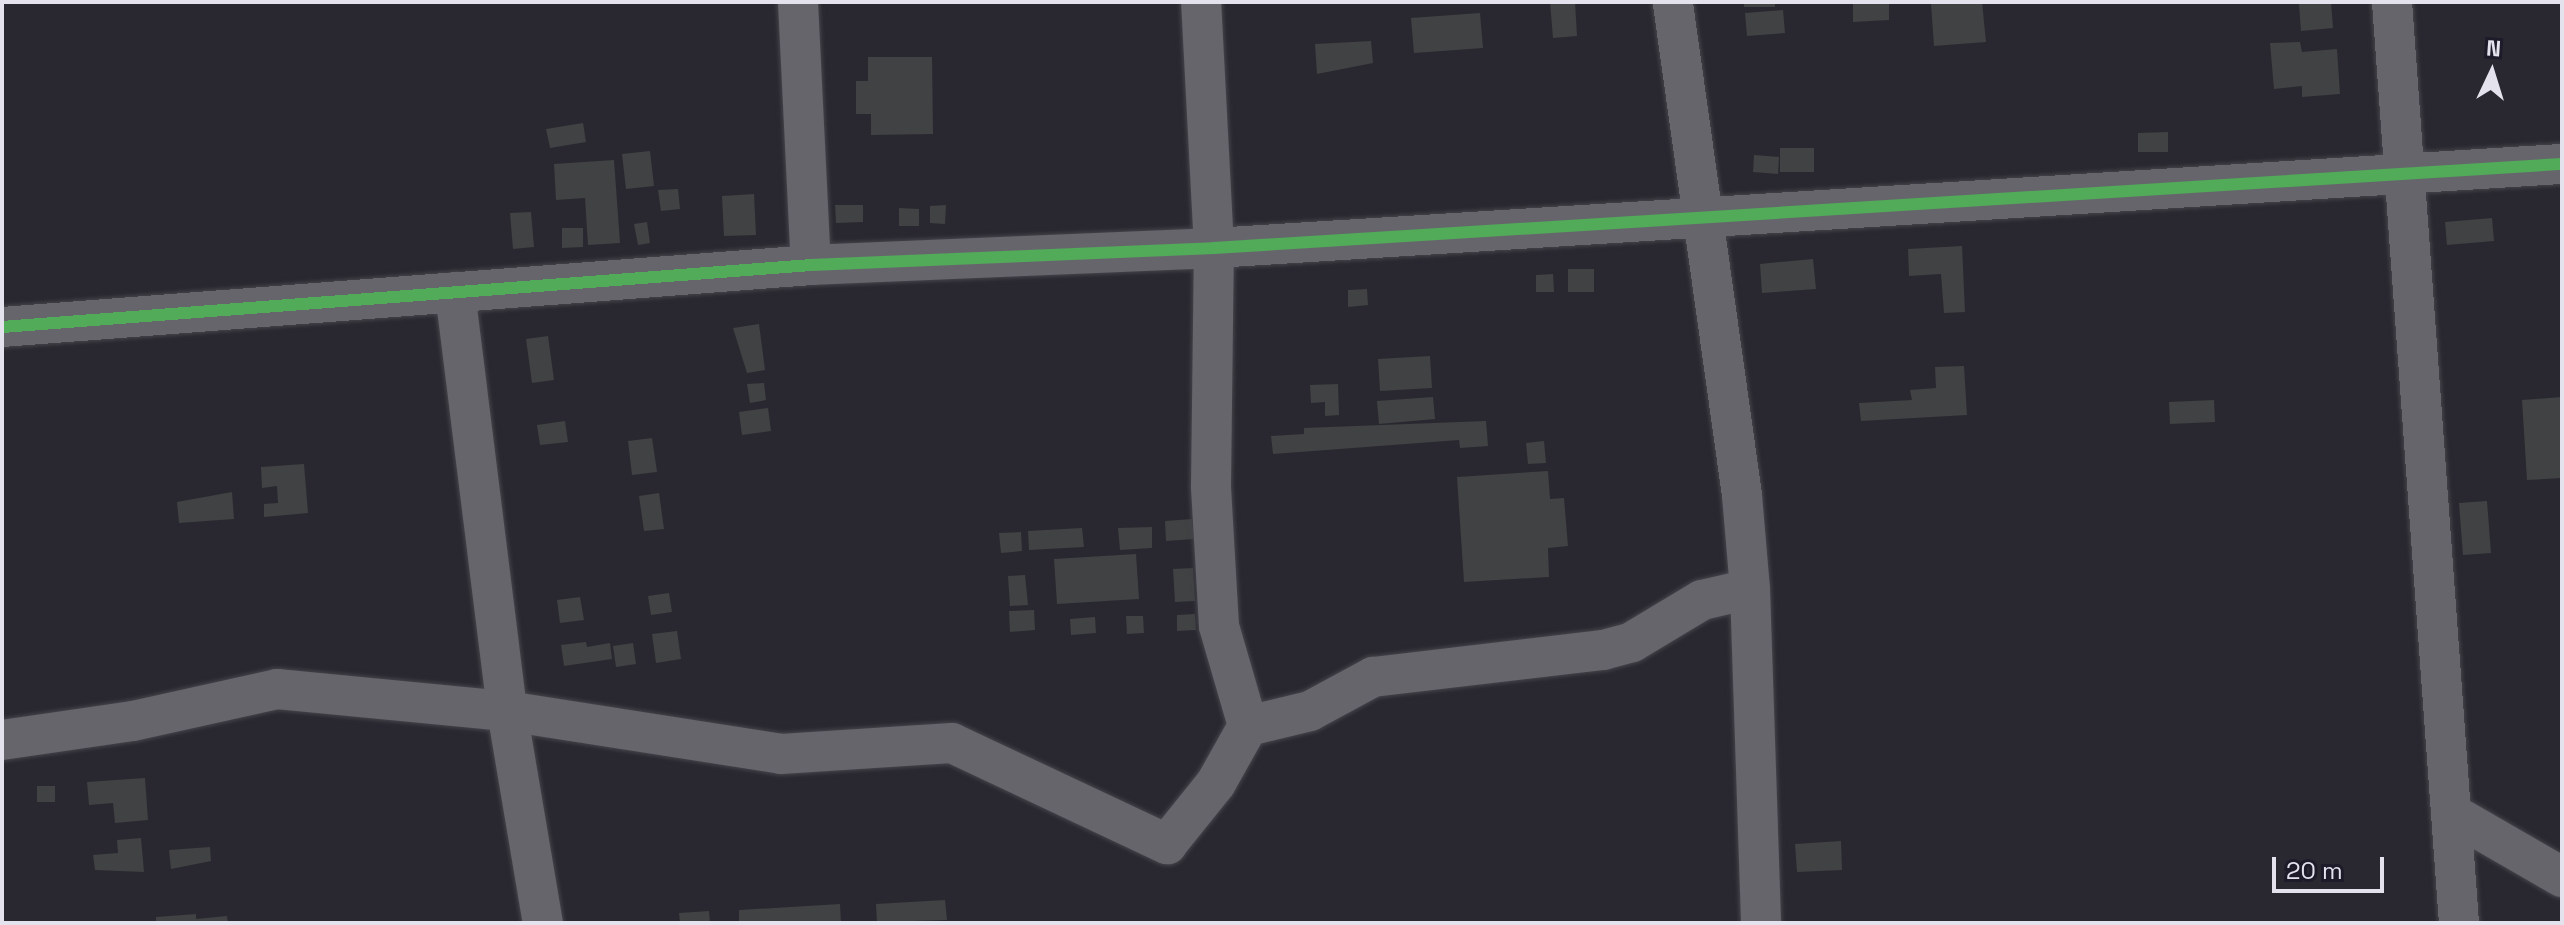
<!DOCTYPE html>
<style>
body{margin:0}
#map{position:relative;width:2564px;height:925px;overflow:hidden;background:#292830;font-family:"Space Grotesk",sans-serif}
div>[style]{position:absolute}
.building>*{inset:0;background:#404243}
.roads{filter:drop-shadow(0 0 2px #45444b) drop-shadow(0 0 2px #45444b)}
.street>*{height:40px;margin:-20px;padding:0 20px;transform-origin:20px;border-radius:20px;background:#66656c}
.cycleway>*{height:12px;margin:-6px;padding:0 6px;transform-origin:6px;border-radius:6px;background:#51ab58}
span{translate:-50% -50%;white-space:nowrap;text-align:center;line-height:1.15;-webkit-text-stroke:6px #1d1a2a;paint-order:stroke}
.frame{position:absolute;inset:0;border:4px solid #e3e2ed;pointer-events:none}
.north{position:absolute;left:2452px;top:32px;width:80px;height:80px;-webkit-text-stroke:6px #1d1a2a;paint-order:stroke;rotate:4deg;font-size:22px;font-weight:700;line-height:32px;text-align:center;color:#e3e2ed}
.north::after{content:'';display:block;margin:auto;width:28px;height:36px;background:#e3e2ed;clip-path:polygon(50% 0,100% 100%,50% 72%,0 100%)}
.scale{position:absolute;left:2272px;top:857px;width:112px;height:36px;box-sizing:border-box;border:4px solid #e3e2ed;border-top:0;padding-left:10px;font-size:24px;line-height:28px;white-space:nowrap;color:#e3e2ed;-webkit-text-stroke:6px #1d1a2a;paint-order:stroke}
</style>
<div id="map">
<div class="building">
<div style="clip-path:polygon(1550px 2px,1575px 2px,1577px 36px,1553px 38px)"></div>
<div style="clip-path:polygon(1744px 2px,1775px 2px,1775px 7px,1744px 7px)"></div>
<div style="clip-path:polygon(1982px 2px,1986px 42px,1934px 46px,1931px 4px)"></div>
<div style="clip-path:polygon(2277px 2px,2331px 2px,2333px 28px,2301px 31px,2299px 4px)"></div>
<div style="clip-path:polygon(1889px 3px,1889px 20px,1853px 22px,1853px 4px)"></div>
<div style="clip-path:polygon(1783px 10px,1785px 33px,1747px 36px,1745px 13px)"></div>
<div style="clip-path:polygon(1480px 13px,1483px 48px,1414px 53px,1411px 18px)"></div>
<div style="clip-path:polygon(1371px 41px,1373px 63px,1317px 74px,1315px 44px)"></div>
<div style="clip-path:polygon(2300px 42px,2302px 52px,2337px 49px,2340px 94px,2302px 97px,2302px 86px,2274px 89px,2270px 43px)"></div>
<div style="clip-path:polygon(868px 57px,932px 57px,933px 134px,871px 135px,871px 114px,856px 114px,856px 81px,868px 81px)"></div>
<div style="clip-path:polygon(583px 123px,586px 142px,550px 148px,546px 129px)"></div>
<div style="clip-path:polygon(2168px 132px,2168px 152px,2138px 152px,2138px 133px)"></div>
<div style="clip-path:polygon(1780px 148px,1814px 148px,1814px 172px,1780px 172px)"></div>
<div style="clip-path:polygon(650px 151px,654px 186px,626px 189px,622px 154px)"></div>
<div style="clip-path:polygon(1754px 155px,1779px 157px,1778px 174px,1753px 172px)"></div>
<div style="clip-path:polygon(614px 160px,620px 243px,588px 245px,585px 198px,556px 200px,554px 164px)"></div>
<div style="clip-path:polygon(678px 189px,680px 209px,661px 211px,658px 190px)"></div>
<div style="clip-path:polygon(754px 194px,756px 235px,724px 236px,722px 196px)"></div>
<div style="clip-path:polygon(835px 205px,863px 205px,863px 222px,836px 223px)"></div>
<div style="clip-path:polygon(946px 205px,945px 224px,930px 223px,930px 206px)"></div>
<div style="clip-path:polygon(899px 208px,919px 209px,919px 226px,899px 226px)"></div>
<div style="clip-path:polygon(531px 212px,534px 247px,513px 249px,510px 213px)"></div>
<div style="clip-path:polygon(2492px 218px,2494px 241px,2447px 245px,2445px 222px)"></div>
<div style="clip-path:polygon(647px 222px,650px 243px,638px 245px,634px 224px)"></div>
<div style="clip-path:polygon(562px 228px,583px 228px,583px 247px,562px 248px)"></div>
<div style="clip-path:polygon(1962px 246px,1965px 312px,1944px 313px,1941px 274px,1909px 276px,1908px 249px)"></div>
<div style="clip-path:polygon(1813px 259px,1816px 289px,1762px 293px,1760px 264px)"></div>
<div style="clip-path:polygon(1568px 269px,1594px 269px,1594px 292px,1568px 292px)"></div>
<div style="clip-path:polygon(1553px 274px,1554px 292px,1536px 292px,1536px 275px)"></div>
<div style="clip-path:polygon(1367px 289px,1368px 305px,1348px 307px,1348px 290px)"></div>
<div style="clip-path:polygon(759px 324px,765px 370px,747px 373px,733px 328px)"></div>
<div style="clip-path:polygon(548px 336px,554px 380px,532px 383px,526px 339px)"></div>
<div style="clip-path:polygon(1430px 356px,1432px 388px,1380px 391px,1378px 359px)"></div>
<div style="clip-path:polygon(1964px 366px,1967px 415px,1861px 421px,1859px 403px,1912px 400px,1910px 390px,1936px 388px,1935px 367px)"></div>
<div style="clip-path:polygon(764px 383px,766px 400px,750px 403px,747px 384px)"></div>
<div style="clip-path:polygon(1338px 384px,1339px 415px,1325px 416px,1325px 402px,1311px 403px,1310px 385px)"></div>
<div style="clip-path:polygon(1433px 397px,1435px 419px,1379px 424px,1377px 401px)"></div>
<div style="clip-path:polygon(2562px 397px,2562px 478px,2527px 480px,2522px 400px)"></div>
<div style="clip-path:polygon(2214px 400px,2215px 422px,2170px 424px,2169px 402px)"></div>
<div style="clip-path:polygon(768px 408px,771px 431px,742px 435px,739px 412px)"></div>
<div style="clip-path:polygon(565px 421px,568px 442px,540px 445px,537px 425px)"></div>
<div style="clip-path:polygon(1486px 421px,1488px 446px,1460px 448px,1459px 440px,1273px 454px,1271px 436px,1304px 434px,1304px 428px)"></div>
<div style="clip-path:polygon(652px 438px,657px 472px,632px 475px,628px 441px)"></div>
<div style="clip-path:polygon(1544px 441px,1546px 463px,1528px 464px,1526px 443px)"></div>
<div style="clip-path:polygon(304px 464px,308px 513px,264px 517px,264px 504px,278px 503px,277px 486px,262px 488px,261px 467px)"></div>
<div style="clip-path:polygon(1548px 471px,1550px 499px,1564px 498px,1568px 546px,1548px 548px,1549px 577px,1464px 582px,1457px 477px)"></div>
<div style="clip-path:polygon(232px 492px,234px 519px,179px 523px,177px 502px)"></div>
<div style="clip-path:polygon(659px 493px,664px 529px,644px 531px,639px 496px)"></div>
<div style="clip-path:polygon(2487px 501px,2491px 553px,2463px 555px,2459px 503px)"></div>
<div style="clip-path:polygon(1192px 519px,1194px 539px,1166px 541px,1165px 521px)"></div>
<div style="clip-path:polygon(1152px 527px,1152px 548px,1120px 550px,1118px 528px)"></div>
<div style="clip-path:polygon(1082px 528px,1084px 547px,1029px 550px,1028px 531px)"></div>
<div style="clip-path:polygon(1021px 532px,1022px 551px,1001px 553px,999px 533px)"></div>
<div style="clip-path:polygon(1136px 554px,1139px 599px,1057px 604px,1054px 559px)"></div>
<div style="clip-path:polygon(1193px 568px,1195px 601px,1175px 602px,1173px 569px)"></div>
<div style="clip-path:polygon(1025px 575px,1028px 605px,1010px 606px,1008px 576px)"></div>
<div style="clip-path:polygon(669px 593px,672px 612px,651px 615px,648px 596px)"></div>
<div style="clip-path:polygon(580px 597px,584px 620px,560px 623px,557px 600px)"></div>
<div style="clip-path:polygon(1034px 610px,1035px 630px,1010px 632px,1009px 611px)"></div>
<div style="clip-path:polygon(1195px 614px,1196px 630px,1177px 631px,1177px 615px)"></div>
<div style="clip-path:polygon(1126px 616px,1143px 616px,1144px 633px,1127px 634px)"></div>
<div style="clip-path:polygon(1095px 617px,1096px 633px,1071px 635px,1070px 619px)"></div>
<div style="clip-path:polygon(677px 631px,681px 659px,656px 663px,652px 634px)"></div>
<div style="clip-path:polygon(586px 642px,587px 647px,610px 643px,612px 659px,564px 666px,561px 645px)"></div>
<div style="clip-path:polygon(633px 643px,636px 664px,616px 667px,613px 646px)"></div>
<div style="clip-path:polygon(145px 778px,148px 820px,115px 823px,113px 803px,89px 805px,87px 782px)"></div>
<div style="clip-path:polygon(37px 786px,55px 786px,55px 802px,37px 802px)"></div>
<div style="clip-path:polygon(141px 838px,144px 872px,95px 870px,93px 855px,118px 853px,117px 840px)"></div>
<div style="clip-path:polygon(1841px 841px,1842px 870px,1797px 872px,1795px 844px)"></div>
<div style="clip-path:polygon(210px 847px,211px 861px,171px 869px,169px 850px)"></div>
<div style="clip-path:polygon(945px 900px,947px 920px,877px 922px,876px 904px)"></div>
<div style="clip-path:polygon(840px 904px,841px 923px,739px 923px,739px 910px)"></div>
<div style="clip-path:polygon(709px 911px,710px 923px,680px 923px,679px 913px)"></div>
<div style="clip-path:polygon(196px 914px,196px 919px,227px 916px,228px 923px,156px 923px,156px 917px)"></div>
</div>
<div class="roads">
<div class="street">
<div style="left:798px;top:2px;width:263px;rotate:87.2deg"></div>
<div style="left:2392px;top:2px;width:923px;rotate:85.84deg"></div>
<div style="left:455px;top:292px;width:422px;rotate:82.9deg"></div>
<div style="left:507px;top:711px;width:215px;rotate:80.4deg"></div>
<div style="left:2px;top:327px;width:811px;rotate:-4.38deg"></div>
<div style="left:811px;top:265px;width:403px;rotate:-2.4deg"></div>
<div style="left:1214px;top:248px;width:1351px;rotate:-3.57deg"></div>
<div style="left:1750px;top:589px;width:334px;rotate:88.1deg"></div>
<div style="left:1248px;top:726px;width:64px;rotate:-13.6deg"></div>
<div style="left:1310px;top:711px;width:72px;rotate:-28.4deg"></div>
<div style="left:1373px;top:677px;width:232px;rotate:-6.7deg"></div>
<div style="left:1603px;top:650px;width:30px;rotate:-15deg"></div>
<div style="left:1632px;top:642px;width:82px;rotate:-31deg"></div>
<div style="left:1702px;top:600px;width:49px;rotate:-12.9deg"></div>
<div style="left:1750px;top:589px;width:94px;rotate:-94.9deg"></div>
<div style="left:1742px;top:495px;width:498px;rotate:-98deg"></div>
<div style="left:2px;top:740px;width:132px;rotate:-8.3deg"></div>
<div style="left:133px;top:721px;width:148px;rotate:-12.5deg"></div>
<div style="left:277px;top:689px;width:231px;rotate:5.5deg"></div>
<div style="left:507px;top:711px;width:277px;rotate:8.9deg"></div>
<div style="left:781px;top:754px;width:171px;rotate:-3.7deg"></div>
<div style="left:952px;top:743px;width:238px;rotate:25.2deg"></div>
<div style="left:1167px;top:844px;width:78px;rotate:-51.2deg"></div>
<div style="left:1216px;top:783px;width:65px;rotate:-60.7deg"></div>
<div style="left:1248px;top:726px;width:104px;rotate:-106.2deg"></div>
<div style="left:1219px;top:626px;width:140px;rotate:-93.3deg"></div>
<div style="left:1211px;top:486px;width:238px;rotate:-89.3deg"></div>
<div style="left:1214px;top:248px;width:246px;rotate:-93deg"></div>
<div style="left:2451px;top:813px;width:128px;rotate:30deg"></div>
</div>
</div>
<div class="cycleway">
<div style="left:2px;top:327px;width:811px;rotate:-4.38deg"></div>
<div style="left:811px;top:265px;width:403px;rotate:-2.4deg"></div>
<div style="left:1214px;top:248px;width:1351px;rotate:-3.57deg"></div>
</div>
<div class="frame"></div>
<div class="north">N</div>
<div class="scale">20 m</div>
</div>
